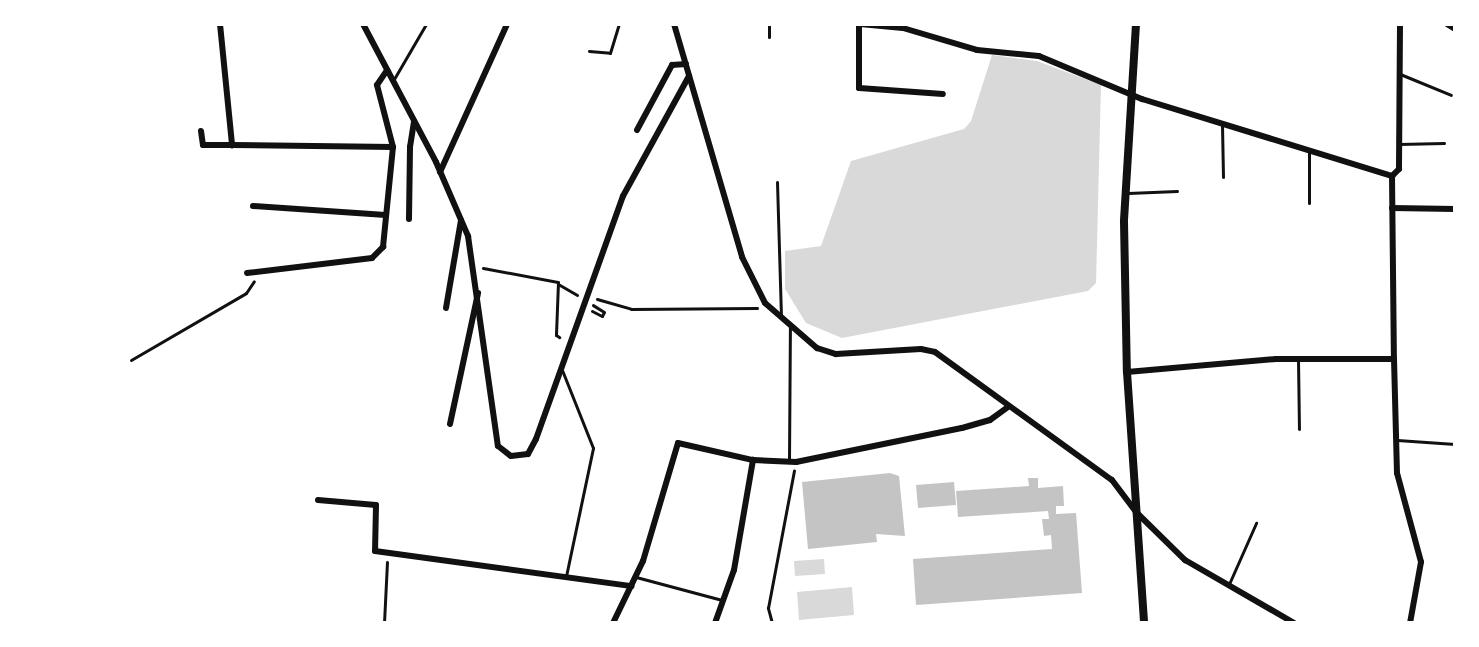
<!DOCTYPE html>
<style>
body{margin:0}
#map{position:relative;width:1479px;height:647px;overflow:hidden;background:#fff;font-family:Quicksand,sans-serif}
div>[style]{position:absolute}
.water>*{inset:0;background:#d9d9d9}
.building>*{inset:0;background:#c4c4c4}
.path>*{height:3px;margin:-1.5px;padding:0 1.5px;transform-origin:1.5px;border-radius:1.5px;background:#111}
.service>*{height:3px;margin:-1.5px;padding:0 1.5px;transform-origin:1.5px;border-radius:1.5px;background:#111}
.minor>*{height:6px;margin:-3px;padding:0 3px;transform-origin:3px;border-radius:3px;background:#111}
.tertiary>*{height:8px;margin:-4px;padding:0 4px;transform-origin:4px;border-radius:4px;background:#111}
span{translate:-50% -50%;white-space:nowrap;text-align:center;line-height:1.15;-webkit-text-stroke:4.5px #fff;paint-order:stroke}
.frame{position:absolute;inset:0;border:26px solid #fff;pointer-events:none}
</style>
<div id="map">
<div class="water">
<div style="clip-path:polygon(992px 55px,1037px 61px,1101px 85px,1096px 283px,1088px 291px,842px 338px,806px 323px,785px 289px,785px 251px,821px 246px,851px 161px,964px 129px,971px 121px)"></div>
<div style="clip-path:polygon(824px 559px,825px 574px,795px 576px,794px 561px)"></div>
<div style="clip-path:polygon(852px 587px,854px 615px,799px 620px,797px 592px)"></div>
</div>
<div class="building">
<div style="clip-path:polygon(890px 473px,899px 476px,905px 536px,876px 534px,877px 542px,808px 549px,802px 482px)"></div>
<div style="clip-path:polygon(1028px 478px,1038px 478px,1038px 488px,1063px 486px,1064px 506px,1056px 506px,1056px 514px,1076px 513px,1082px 593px,916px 605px,913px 559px,1052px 549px,1051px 535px,1044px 536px,1042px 519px,1049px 519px,1048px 511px,958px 517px,956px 491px,1029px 486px)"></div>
<div style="clip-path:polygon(954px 482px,956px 505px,918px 508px,916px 485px)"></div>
</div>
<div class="path">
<div style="left:589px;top:51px;width:21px;rotate:5deg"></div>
<div style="left:610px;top:53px;width:30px;rotate:-73deg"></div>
<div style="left:483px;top:268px;width:76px;rotate:10.6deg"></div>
<div style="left:558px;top:282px;width:53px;rotate:92.2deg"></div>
<div style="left:556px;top:335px;width:4px;rotate:34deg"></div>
<div style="left:558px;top:284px;width:22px;rotate:30deg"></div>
<div style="left:597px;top:299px;width:35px;rotate:16deg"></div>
<div style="left:631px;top:309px;width:126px;rotate:-0.5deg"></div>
<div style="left:592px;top:311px;width:11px;rotate:27deg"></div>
<div style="left:602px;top:316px;width:4px;rotate:-63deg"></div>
<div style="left:604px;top:312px;width:13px;rotate:-148deg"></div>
<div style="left:131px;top:360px;width:133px;rotate:-30.2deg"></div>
<div style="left:246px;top:293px;width:14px;rotate:-56deg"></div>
<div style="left:384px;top:623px;width:61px;rotate:-87.2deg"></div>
<div style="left:772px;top:623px;width:16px;rotate:-105deg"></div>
<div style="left:768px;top:608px;width:140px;rotate:-79.3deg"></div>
</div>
<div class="service">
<div style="left:769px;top:24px;width:13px;rotate:90deg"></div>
<div style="left:1400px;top:74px;width:55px;rotate:22.4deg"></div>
<div style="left:394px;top:79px;width:64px;rotate:-59.8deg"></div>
<div style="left:1222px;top:125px;width:52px;rotate:88.9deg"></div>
<div style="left:1399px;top:144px;width:45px;rotate:-1.3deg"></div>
<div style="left:1309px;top:151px;width:52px;rotate:90deg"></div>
<div style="left:777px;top:182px;width:133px;rotate:88.3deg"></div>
<div style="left:1128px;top:193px;width:49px;rotate:-2.3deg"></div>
<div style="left:1298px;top:359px;width:70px;rotate:89.2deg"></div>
<div style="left:562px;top:370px;width:84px;rotate:68.3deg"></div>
<div style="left:593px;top:448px;width:131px;rotate:101.9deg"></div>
<div style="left:1397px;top:440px;width:58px;rotate:3.9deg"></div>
<div style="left:789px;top:460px;width:133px;rotate:-89.6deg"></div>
<div style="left:636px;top:577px;width:89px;rotate:15deg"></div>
<div style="left:1229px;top:584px;width:67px;rotate:-66.1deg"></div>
</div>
<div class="minor">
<div style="left:220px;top:24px;width:122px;rotate:84.3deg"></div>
<div style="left:232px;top:145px;width:161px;rotate:0.7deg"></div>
<div style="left:363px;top:24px;width:156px;rotate:62.1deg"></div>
<div style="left:436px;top:162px;width:81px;rotate:66.6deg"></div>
<div style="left:468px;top:236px;width:212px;rotate:81.9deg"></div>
<div style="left:498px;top:446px;width:16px;rotate:38deg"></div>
<div style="left:511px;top:456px;width:17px;rotate:-7deg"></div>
<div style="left:528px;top:454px;width:17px;rotate:-62deg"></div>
<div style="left:536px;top:439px;width:258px;rotate:-70.3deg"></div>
<div style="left:623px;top:196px;width:137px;rotate:-61.2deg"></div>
<div style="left:674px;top:24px;width:243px;rotate:73.7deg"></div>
<div style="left:742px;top:257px;width:51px;rotate:63.4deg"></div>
<div style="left:765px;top:303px;width:69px;rotate:40.9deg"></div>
<div style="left:817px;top:348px;width:20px;rotate:18deg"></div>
<div style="left:836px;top:354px;width:85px;rotate:-3.4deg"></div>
<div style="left:921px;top:349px;width:14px;rotate:12deg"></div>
<div style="left:935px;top:352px;width:218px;rotate:35.9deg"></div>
<div style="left:1112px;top:480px;width:40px;rotate:53deg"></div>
<div style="left:1136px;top:512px;width:69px;rotate:44.4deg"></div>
<div style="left:1185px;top:560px;width:126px;rotate:30deg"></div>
<div style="left:859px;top:24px;width:64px;rotate:90deg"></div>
<div style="left:859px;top:88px;width:84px;rotate:4.1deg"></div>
<div style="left:860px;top:24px;width:43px;rotate:5.3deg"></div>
<div style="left:903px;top:28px;width:77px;rotate:16.6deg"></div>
<div style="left:977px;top:50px;width:62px;rotate:5.5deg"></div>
<div style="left:1039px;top:56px;width:112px;rotate:22.7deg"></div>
<div style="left:1142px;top:99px;width:262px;rotate:17.1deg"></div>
<div style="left:1400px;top:24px;width:145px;rotate:90.4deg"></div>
<div style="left:1399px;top:169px;width:10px;rotate:135deg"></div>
<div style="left:1392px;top:176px;width:183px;rotate:89.4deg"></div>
<div style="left:1394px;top:359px;width:114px;rotate:88.5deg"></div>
<div style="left:1397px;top:473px;width:92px;rotate:74.9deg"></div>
<div style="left:1421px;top:562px;width:62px;rotate:100.2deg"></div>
<div style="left:1447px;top:24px;width:9px;rotate:32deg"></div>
<div style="left:637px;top:130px;width:74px;rotate:-61.7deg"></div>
<div style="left:672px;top:65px;width:14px;rotate:-4deg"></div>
<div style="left:201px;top:131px;width:14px;rotate:82deg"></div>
<div style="left:203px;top:145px;width:29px"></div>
<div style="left:440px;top:172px;width:162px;rotate:-65.6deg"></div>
<div style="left:253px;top:206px;width:133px;rotate:3.9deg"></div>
<div style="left:1392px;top:208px;width:63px;rotate:0.9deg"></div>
<div style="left:409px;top:219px;width:72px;rotate:-89.2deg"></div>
<div style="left:410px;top:147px;width:26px;rotate:-81deg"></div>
<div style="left:247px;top:273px;width:126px;rotate:-6.8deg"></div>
<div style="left:372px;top:258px;width:16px;rotate:-45deg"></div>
<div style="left:383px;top:247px;width:100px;rotate:-84.3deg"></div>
<div style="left:393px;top:147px;width:64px;rotate:-104.5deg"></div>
<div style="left:377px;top:85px;width:18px;rotate:-56deg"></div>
<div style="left:446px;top:308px;width:89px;rotate:-80.3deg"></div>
<div style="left:1127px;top:372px;width:150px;rotate:-5deg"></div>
<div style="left:1276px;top:359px;width:118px"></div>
<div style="left:450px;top:424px;width:134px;rotate:-77.9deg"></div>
<div style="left:318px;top:500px;width:58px;rotate:4.9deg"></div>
<div style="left:376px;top:505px;width:46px;rotate:91.2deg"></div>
<div style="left:375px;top:551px;width:259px;rotate:7.8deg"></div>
<div style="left:613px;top:623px;width:69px;rotate:-64.2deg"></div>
<div style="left:643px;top:561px;width:123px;rotate:-73.5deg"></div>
<div style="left:678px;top:443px;width:77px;rotate:12.8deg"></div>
<div style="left:753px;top:460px;width:43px;rotate:2.7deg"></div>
<div style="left:796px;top:462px;width:169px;rotate:-11.6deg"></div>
<div style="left:962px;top:428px;width:29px;rotate:-16deg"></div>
<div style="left:990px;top:420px;width:22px;rotate:-36deg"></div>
<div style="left:715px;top:623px;width:56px;rotate:-70.3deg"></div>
<div style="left:734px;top:570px;width:112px;rotate:-80.2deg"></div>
</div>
<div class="tertiary">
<div style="left:1136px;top:24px;width:198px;rotate:93.5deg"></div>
<div style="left:1124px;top:222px;width:150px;rotate:88.9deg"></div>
<div style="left:1127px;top:372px;width:252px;rotate:86.1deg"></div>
</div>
<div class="frame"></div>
</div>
